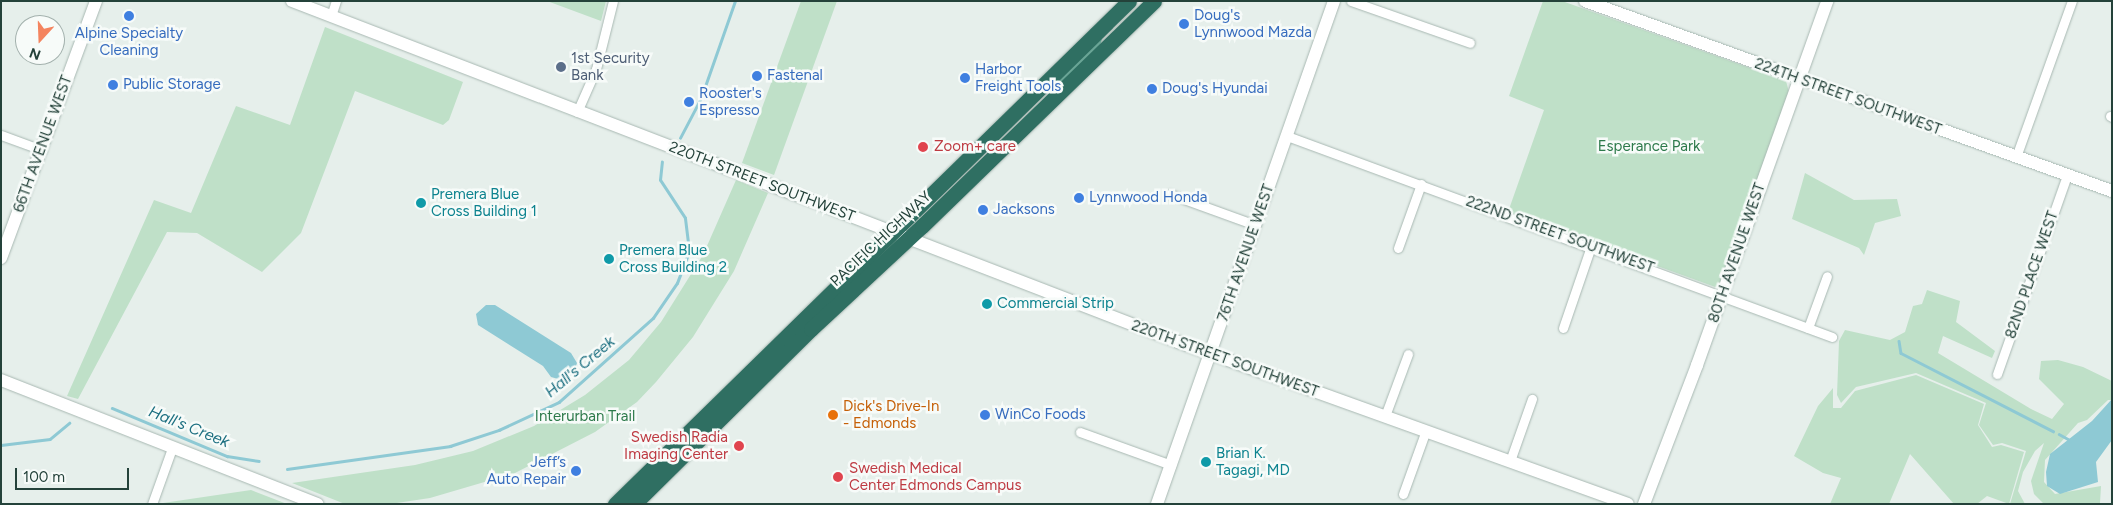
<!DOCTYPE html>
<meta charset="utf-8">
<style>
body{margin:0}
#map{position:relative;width:2113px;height:505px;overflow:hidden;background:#e6efeb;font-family:Figtree,sans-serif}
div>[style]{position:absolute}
.green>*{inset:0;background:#bfe0c8}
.water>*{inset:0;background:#8ec9d4}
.stream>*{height:2.5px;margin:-1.25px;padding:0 1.25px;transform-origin:1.25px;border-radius:1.25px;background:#8ec9d4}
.roads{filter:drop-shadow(0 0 1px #a8b8b2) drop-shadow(0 0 1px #a8b8b2)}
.street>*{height:9px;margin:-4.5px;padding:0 4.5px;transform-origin:4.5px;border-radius:4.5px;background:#fff}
.secondary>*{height:12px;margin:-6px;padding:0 6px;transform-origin:6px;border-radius:6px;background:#fff}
.primary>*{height:14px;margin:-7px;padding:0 7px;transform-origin:7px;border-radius:7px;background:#6aa596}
.highway>*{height:15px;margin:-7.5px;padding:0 7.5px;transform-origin:7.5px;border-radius:7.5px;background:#2f6f62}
.dots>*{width:14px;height:14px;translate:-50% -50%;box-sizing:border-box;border:2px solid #f7fbf9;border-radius:50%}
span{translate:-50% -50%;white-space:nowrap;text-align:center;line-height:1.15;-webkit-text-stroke:5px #f7fbf9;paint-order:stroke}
.shop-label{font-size:15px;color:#366cbe}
.left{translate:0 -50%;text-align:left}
.right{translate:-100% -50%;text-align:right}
.service-label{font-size:15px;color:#4e5e75}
.street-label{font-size:15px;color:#24423a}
.health-label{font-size:15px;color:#be3a42}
.park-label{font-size:15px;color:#2d7a4b}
.culture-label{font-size:15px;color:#0d838f}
.food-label{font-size:15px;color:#c56008}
.water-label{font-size:16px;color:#1c6f80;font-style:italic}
.frame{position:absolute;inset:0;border:2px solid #24423a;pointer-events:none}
.north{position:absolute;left:15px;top:15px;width:50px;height:50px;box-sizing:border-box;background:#f7fbf9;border:1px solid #a3b1ad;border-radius:50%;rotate:200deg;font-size:14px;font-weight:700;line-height:20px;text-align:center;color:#24423a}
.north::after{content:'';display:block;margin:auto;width:18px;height:22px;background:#f4845f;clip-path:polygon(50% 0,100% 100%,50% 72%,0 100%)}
.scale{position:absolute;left:15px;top:468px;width:114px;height:22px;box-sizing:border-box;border:2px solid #24423a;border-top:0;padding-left:6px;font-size:15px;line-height:18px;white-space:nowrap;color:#24423a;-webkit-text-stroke:4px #f7fbf9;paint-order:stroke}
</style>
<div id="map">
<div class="green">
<div style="clip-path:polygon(547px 1px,606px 1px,601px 21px)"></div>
<div style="clip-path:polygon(801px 1px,837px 1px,774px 175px,742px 163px)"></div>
<div style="clip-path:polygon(1543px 1px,1562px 1px,1786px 81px,1789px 92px,1718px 288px,1508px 212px,1544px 110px,1509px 96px)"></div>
<div style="clip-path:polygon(325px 27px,463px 82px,449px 120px,443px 125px,355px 91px,301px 233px,262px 272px,197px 233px,167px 232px,78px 399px,67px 396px,154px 200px,191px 213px,236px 106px,290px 125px)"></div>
<div style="clip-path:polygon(1805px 173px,1854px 200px,1897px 199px,1901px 216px,1875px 223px,1864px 255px,1859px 248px,1792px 219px)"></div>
<div style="clip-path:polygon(736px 180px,768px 193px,734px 271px,693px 337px,656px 382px,637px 402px,595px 432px,515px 473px,430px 498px,390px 504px,345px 504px,292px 483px,415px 465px,473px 451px,534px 426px,585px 395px,629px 360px,661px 322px,703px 255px)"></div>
<div style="clip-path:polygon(1927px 290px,1960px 301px,1956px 322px,1995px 351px,1992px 358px,1943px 336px,1938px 353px,2031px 409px,2052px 419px,2064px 404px,2039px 379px,2041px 361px,2058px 360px,2083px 367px,2112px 381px,2112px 400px,2108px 400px,2087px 420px,2078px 423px,2045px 460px,2044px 482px,2055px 494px,2101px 486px,2100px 503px,2044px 504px,2034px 494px,2031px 481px,2044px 443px,2035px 451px,2023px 472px,2018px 491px,2025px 504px,2010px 504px,2026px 451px,2002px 443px,1993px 445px,1979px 425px,1986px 403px,1916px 373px,1856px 387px,1841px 403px,1837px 395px,1839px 341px,1845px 330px,1890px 340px,1905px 332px,1913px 306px,1922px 304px)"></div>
<div style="clip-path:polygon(1916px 375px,1984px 404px,1978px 425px,1992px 447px,2001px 445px,2024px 452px,2009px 504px,1987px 496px,1977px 504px,1954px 504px,1910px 454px,1889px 504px,1830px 504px,1841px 478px,1823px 473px,1794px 456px,1818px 406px,1833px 388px,1833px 408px,1841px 408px,1855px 391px)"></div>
<div style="clip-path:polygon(251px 490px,287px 504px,163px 504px,163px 503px)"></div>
</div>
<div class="water">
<div style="clip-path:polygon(486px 305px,495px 305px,571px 353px,577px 363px,573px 375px,562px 380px,551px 377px,543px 366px,478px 325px,476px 314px)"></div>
<div style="clip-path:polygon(2112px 399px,2112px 440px,2096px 462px,2098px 482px,2060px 494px,2047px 486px,2046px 472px,2050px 454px,2092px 421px)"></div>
</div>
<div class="stream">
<div style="left:680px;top:138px;width:45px;rotate:-62.3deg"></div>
<div style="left:701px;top:98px;width:103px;rotate:-70.7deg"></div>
<div style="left:1899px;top:341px;width:12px;rotate:81deg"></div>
<div style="left:1901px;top:353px;width:171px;rotate:27.2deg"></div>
<div style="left:112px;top:408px;width:125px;rotate:22.7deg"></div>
<div style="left:227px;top:456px;width:32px;rotate:9deg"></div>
<div style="left:2059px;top:434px;width:13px;rotate:29deg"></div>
<div style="left:1px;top:445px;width:49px;rotate:-7deg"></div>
<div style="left:50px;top:439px;width:25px;rotate:-40deg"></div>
<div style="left:287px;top:469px;width:165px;rotate:-8deg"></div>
<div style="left:450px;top:446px;width:52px;rotate:-18.1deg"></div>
<div style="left:499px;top:430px;width:66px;rotate:-25deg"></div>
<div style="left:559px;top:402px;width:126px;rotate:-41.8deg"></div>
<div style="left:653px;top:318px;width:42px;rotate:-55.6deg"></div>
<div style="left:677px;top:283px;width:34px;rotate:-69deg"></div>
<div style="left:689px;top:251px;width:33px;rotate:-97deg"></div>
<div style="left:685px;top:218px;width:45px;rotate:-123.3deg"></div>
<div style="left:660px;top:180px;width:18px;rotate:-84deg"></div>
</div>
<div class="roads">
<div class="street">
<div style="left:1351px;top:1px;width:126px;rotate:19.4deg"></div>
<div style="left:331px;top:16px;width:16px;rotate:-72deg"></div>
<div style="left:577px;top:112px;width:47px;rotate:-66.2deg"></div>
<div style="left:596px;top:69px;width:70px;rotate:-76deg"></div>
<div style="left:2110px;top:116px;width:2px;rotate:27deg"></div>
<div style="left:1px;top:135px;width:44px;rotate:20.1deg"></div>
<div style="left:1287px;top:136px;width:581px;rotate:20.24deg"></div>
<div style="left:2016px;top:157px;width:166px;rotate:-70.3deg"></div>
<div style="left:1170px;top:194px;width:90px;rotate:20deg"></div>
<div style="left:1398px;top:248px;width:68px;rotate:-70.2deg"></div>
<div style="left:1563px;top:328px;width:87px;rotate:-71.1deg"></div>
<div style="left:1808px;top:328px;width:55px;rotate:-69.9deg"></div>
<div style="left:1997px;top:374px;width:211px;rotate:-70.6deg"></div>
<div style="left:1385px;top:416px;width:66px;rotate:-69.6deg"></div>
<div style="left:1080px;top:432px;width:97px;rotate:19.9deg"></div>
<div style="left:1510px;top:461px;width:66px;rotate:-70.5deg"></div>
<div style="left:1403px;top:494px;width:68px;rotate:-70.2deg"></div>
<div style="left:152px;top:504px;width:59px;rotate:-70.3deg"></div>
</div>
<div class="secondary">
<div style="left:292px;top:1px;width:949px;rotate:21.05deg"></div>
<div style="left:1178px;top:342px;width:478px;rotate:19.8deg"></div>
<div style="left:1585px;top:1px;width:560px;rotate:19.83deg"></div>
<div style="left:1px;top:258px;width:274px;rotate:-69.7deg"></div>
<div style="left:1px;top:380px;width:340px;rotate:21.4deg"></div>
<div style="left:1157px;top:504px;width:533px;rotate:-70.61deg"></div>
<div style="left:1644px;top:504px;width:149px;rotate:-69.1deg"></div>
<div style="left:1697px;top:365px;width:387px;rotate:-70.3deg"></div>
</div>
<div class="primary">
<div style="left:1060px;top:90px;width:8px;rotate:-97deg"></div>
<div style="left:1059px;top:82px;width:47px;rotate:-45.9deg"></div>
<div style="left:1092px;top:48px;width:15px;rotate:-74deg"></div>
</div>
<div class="highway">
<div style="left:615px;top:504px;width:719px;rotate:-44.38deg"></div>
<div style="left:634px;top:504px;width:249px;rotate:-44.7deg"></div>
<div style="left:811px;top:329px;width:151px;rotate:-42.9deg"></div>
<div style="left:922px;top:226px;width:323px;rotate:-44.1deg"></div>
</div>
</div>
<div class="dots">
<div style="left:129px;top:16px;background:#3f7fe0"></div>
<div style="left:1184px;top:24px;background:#3f7fe0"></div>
<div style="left:561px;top:67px;background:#5c6f8a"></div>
<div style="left:757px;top:76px;background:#3f7fe0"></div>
<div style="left:965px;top:78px;background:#3f7fe0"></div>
<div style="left:113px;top:85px;background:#3f7fe0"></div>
<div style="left:1152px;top:89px;background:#3f7fe0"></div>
<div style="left:689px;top:102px;background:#3f7fe0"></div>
<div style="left:923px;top:147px;background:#e0444e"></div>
<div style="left:1079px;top:198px;background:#3f7fe0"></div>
<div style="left:421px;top:203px;background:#0f9aa8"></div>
<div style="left:983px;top:210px;background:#3f7fe0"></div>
<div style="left:609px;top:259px;background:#0f9aa8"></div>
<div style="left:987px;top:304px;background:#0f9aa8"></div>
<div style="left:833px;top:415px;background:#e8710a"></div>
<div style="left:985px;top:415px;background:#3f7fe0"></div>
<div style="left:739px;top:446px;background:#e0444e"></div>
<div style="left:1206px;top:462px;background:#0f9aa8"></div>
<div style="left:576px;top:471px;background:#3f7fe0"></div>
<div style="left:838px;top:477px;background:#e0444e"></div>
</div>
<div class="shop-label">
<span class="left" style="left:1194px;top:24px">Doug's<br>Lynnwood Mazda</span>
<span style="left:129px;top:42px">Alpine Specialty<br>Cleaning</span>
<span class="left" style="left:975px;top:78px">Harbor<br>Freight Tools</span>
<span class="left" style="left:767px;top:76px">Fastenal</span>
<span class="left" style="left:123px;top:85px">Public Storage</span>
<span class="left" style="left:1162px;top:89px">Doug's Hyundai</span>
<span class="left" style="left:699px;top:102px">Rooster's<br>Espresso</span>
<span class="left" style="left:1089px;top:198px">Lynnwood Honda</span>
<span class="left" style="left:993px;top:210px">Jacksons</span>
<span class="left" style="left:995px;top:415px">WinCo Foods</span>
<span class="right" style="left:566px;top:471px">Jeff’s<br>Auto Repair</span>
</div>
<div class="service-label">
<span class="left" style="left:571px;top:67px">1st Security<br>Bank</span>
</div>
<div class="street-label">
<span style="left:1848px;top:97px;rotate:20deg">224TH STREET SOUTHWEST</span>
<span style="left:43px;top:144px;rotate:-70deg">66TH AVENUE WEST</span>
<span style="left:762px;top:182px;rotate:21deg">220TH STREET SOUTHWEST</span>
<span style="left:1560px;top:235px;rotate:20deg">222ND STREET SOUTHWEST</span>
<span style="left:881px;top:239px;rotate:-43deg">PACIFIC HIGHWAY</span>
<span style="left:1246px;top:253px;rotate:-71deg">76TH AVENUE WEST</span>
<span style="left:1737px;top:253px;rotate:-71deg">80TH AVENUE WEST</span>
<span style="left:2032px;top:275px;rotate:-71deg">82ND PLACE WEST</span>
<span style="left:1225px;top:359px;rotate:20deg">220TH STREET SOUTHWEST</span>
</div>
<div class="health-label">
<span class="left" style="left:934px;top:147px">Zoom+ care</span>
<span class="right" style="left:728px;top:446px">Swedish Radia<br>Imaging Center</span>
<span class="left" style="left:849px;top:477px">Swedish Medical<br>Center Edmonds Campus</span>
</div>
<div class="park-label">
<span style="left:1649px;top:147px">Esperance Park</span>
<span style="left:585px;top:417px">Interurban Trail</span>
</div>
<div class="culture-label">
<span class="left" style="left:431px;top:203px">Premera Blue<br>Cross Building 1</span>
<span class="left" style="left:619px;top:259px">Premera Blue<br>Cross Building 2</span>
<span class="left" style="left:997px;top:304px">Commercial Strip</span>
<span class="left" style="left:1216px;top:462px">Brian K.<br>Tagagi, MD</span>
</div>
<div class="food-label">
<span class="left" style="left:843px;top:415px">Dick's Drive-In<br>- Edmonds</span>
</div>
<div class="water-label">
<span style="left:580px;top:367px;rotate:-40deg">Hall's Creek</span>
<span style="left:189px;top:427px;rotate:22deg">Hall's Creek</span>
</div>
<div class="frame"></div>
<div class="north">N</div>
<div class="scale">100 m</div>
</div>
